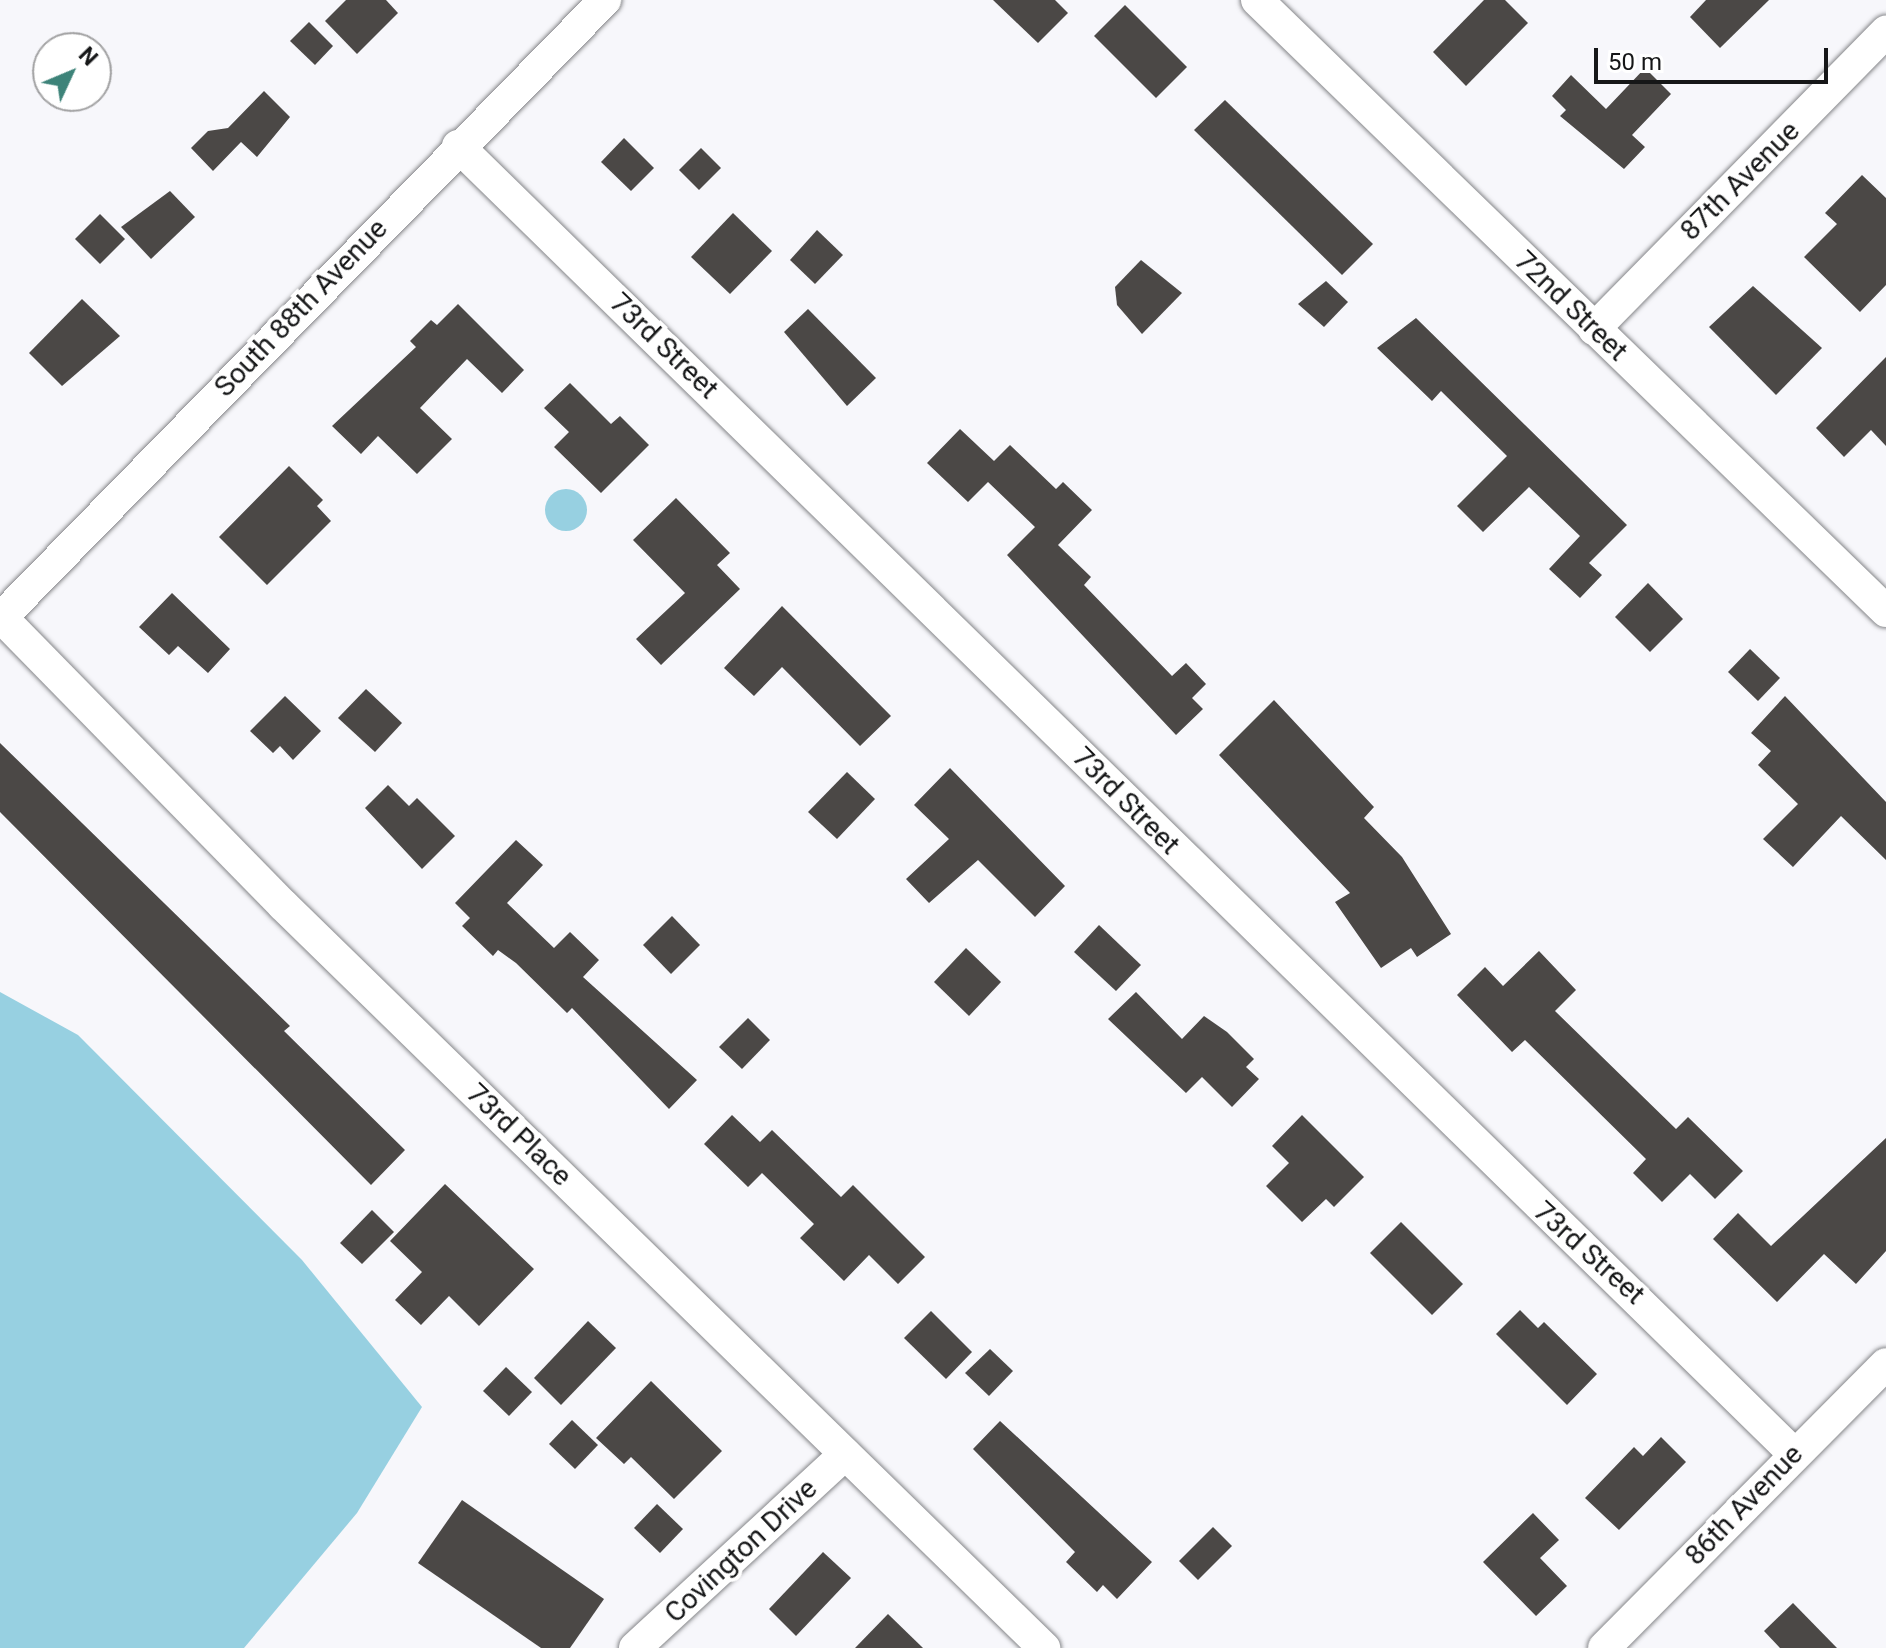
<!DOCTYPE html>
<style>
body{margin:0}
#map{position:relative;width:1886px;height:1648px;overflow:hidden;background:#f7f7fb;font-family:Roboto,sans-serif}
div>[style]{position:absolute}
.water>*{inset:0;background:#97d0e1}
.round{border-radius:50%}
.building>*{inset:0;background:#4b4846}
.roads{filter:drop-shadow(0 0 2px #858689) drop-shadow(0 0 2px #858689)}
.street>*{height:32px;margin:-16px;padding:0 16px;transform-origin:16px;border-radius:16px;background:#fff}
span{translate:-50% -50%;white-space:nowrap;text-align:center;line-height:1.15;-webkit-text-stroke:8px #fff;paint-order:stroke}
.street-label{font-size:28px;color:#161718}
.north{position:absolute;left:32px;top:32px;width:80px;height:80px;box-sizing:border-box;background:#fff;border:2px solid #a2a2a3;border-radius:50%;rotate:46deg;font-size:22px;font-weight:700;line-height:32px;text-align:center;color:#161718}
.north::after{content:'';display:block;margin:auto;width:28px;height:36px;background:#3d8379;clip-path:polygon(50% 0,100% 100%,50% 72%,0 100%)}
.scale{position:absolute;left:1594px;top:48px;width:234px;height:36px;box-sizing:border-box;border:4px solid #161718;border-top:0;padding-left:10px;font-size:24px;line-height:28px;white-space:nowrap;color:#161718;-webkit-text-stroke:6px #fff;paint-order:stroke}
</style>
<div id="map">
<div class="water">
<div class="round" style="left:545px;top:489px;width:42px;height:42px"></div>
<div style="clip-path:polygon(0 992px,78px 1035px,302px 1260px,422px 1407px,357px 1513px,244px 1648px,0 1648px)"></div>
</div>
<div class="building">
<div style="clip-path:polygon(346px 0,386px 0,398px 13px,357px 54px,325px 21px)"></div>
<div style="clip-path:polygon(993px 0,1055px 0,1068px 13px,1038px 43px)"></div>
<div style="clip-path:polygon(1484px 0,1505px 0,1528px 23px,1466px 86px,1433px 52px)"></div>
<div style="clip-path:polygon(1706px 0,1769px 0,1720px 48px,1690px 17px)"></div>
<div style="clip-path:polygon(1125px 5px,1187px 67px,1156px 98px,1094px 36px)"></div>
<div style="clip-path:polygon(309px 22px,333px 46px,315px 65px,290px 41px)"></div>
<div style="clip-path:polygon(1645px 68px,1671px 94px,1632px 135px,1645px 147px,1624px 169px,1560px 116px,1566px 110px,1552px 96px,1571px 75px,1606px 109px)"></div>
<div style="clip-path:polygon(264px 91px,290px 117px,257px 157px,241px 142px,213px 171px,191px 148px,208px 131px,228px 128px)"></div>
<div style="clip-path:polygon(1225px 100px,1373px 244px,1342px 275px,1194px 130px)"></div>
<div style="clip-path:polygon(624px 138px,654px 168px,631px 191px,601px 162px)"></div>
<div style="clip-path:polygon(701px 148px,721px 168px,699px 190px,679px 170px)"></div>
<div style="clip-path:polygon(1862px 175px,1886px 198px,1886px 285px,1860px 312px,1804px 257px,1837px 224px,1825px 213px)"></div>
<div style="clip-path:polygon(170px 191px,195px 217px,151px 259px,121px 227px)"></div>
<div style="clip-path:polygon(733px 213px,772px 251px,730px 294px,691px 257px)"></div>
<div style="clip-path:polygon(100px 214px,125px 239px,100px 264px,75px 239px)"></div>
<div style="clip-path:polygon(817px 230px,843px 255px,815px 284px,790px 260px)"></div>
<div style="clip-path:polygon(1141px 260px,1182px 293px,1142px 334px,1117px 305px,1115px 287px)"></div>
<div style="clip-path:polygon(1326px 281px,1348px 302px,1324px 327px,1298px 304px)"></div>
<div style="clip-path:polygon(1753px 286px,1822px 348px,1776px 395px,1709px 327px)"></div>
<div style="clip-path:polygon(82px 299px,120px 336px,62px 386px,29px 353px)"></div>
<div style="clip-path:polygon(458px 304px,524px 370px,502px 393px,467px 359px,420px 408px,452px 439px,417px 474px,378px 436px,361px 454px,332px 426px,416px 347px,410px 341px,431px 320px,437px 325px)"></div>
<div style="clip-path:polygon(808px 309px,876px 378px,847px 406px,784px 332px)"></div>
<div style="clip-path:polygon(1416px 318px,1627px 525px,1589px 563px,1602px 575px,1580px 598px,1549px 569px,1580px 536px,1529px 487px,1483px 532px,1457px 506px,1507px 456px,1441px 391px,1432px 401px,1377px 348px)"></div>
<div style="clip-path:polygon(1886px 357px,1886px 446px,1871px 430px,1844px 457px,1816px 428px)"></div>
<div style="clip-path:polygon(570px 383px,611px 424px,620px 416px,649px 445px,601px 493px,554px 447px,569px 432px,544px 408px)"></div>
<div style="clip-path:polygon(960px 429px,994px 461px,1010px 445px,1056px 489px,1063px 482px,1092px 510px,1058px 545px,1091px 577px,1084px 585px,1172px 676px,1186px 663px,1206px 684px,1192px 698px,1203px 709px,1176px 735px,1007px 555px,1035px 527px,988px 482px,968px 502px,927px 463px)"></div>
<div style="clip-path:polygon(289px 466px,323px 500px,317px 506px,331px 521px,267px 585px,219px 537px)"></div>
<div style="clip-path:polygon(676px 498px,730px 553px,717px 565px,740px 589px,661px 665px,636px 639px,685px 593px,633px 540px)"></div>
<div style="clip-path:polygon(1648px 583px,1683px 619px,1650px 652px,1615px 617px)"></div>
<div style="clip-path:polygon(172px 593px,230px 649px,208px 673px,178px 646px,169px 655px,139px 627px)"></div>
<div style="clip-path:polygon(782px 606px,891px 716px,860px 746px,782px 667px,754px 696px,724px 668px)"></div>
<div style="clip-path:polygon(1750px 649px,1780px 678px,1758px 701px,1728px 672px)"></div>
<div style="clip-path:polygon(366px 689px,402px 723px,375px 752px,338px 718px)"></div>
<div style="clip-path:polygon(285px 696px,321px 731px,293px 760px,280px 746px,273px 753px,250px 731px)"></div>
<div style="clip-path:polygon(1785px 696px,1886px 802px,1886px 860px,1841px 816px,1793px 867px,1763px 839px,1798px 804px,1758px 765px,1771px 751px,1751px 733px)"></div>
<div style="clip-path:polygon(1274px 700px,1374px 807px,1364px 818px,1402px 857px,1451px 934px,1417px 957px,1411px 948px,1381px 968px,1335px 902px,1350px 893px,1219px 755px)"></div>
<div style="clip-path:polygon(0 743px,290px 1026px,284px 1031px,405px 1150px,371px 1185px,0 812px)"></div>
<div style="clip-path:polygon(950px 768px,1065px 886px,1035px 917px,978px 860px,929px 903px,906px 879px,949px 839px,914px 805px)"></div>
<div style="clip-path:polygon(847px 772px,875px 799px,837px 839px,808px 812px)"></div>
<div style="clip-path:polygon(388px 785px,409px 806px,417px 798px,455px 836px,422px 869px,365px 808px)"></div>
<div style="clip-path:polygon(516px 840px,543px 865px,507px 903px,554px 948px,570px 932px,599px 960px,583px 977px,697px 1080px,669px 1109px,572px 1008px,567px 1013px,516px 963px,498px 950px,493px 956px,462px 926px,470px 918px,455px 903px)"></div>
<div style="clip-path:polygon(672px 916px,700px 945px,671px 974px,643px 945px)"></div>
<div style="clip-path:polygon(1099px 925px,1141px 965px,1116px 991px,1074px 952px)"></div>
<div style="clip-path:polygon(966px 948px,1001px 982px,969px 1016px,934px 982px)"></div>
<div style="clip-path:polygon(1539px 951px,1576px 990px,1555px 1011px,1676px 1129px,1688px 1117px,1743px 1171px,1715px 1199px,1690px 1174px,1662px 1202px,1633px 1173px,1646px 1159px,1525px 1040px,1512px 1052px,1457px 995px,1485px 967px,1503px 986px)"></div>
<div style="clip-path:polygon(1136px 992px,1182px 1039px,1204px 1016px,1227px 1032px,1254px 1059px,1246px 1067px,1259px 1079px,1232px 1107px,1202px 1077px,1186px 1093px,1108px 1019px)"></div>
<div style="clip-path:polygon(748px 1018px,770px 1040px,742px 1069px,719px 1047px)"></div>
<div style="clip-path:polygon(732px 1115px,760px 1142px,772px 1130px,841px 1197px,853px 1185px,925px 1257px,898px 1284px,869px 1255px,844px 1281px,800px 1238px,814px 1224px,762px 1173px,748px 1187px,704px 1144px)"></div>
<div style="clip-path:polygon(1302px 1115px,1364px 1177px,1334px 1207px,1326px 1199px,1302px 1222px,1266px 1186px,1289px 1163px,1272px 1146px)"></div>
<div style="clip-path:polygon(1886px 1138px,1886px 1251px,1856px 1284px,1824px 1254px,1777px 1302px,1713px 1239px,1738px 1213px,1771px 1246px)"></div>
<div style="clip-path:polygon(445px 1184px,534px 1269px,479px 1326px,449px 1296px,421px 1325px,395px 1300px,422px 1272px,390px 1241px)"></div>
<div style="clip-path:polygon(372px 1210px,394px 1232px,362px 1264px,340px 1243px)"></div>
<div style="clip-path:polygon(1401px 1222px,1463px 1284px,1432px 1315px,1370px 1253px)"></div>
<div style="clip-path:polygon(1520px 1310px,1538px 1328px,1544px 1322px,1597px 1374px,1567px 1405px,1496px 1334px)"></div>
<div style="clip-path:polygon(931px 1311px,972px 1352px,946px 1379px,904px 1338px)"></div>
<div style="clip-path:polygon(588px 1321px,616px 1348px,561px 1405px,534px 1378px)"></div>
<div style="clip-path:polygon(990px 1349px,1013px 1371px,989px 1396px,965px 1373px)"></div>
<div style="clip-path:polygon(506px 1367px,532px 1392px,509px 1416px,483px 1391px)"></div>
<div style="clip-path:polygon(651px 1381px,722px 1451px,674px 1499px,631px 1457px,624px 1464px,596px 1438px)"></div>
<div style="clip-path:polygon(572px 1420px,598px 1445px,575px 1469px,549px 1444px)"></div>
<div style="clip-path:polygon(1000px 1421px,1152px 1562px,1117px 1599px,1103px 1585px,1097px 1592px,1066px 1562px,1075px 1552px,973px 1449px)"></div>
<div style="clip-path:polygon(1661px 1437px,1686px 1462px,1619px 1530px,1585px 1498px,1634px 1447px,1643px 1456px)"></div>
<div style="clip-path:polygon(462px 1500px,604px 1599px,570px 1648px,541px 1648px,418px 1563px)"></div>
<div style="clip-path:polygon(657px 1504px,683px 1529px,660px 1553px,634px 1528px)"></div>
<div style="clip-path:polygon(1533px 1513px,1559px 1540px,1540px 1558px,1567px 1586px,1536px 1616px,1483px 1562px)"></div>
<div style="clip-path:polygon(1213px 1527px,1232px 1546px,1198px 1580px,1179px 1561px)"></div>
<div style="clip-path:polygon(823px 1552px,851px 1578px,796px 1636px,769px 1609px)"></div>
<div style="clip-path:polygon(1793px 1603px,1837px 1648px,1780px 1648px,1764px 1631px)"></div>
<div style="clip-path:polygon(888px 1614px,923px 1648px,855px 1648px)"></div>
</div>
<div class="roads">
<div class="street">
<div style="left:1257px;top:0;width:877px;rotate:44.17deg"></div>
<div style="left:458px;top:146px;width:1870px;rotate:44.39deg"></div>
<div style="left:1594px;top:329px;width:417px;rotate:-45.5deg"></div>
<div style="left:0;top:616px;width:404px;rotate:45.6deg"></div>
<div style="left:283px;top:905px;width:1064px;rotate:44.31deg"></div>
<div style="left:0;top:619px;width:866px;rotate:-45.66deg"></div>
<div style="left:635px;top:1648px;width:286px;rotate:-42.7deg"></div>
<div style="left:1604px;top:1648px;width:400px;rotate:-45.2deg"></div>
</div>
</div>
<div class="street-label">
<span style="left:1740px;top:181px;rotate:-45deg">87th Avenue</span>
<span style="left:1571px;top:306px;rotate:44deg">72nd Street</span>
<span style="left:301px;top:308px;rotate:-46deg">South 88th Avenue</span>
<span style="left:664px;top:346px;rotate:44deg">73rd Street</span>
<span style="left:1126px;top:801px;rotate:45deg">73rd Street</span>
<span style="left:519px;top:1135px;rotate:44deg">73rd Place</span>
<span style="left:1589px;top:1253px;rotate:42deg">73rd Street</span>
<span style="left:1744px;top:1505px;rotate:-46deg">86th Avenue</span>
<span style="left:741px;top:1551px;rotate:-43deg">Covington Drive</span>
</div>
<div class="north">N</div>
<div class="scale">50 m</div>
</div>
